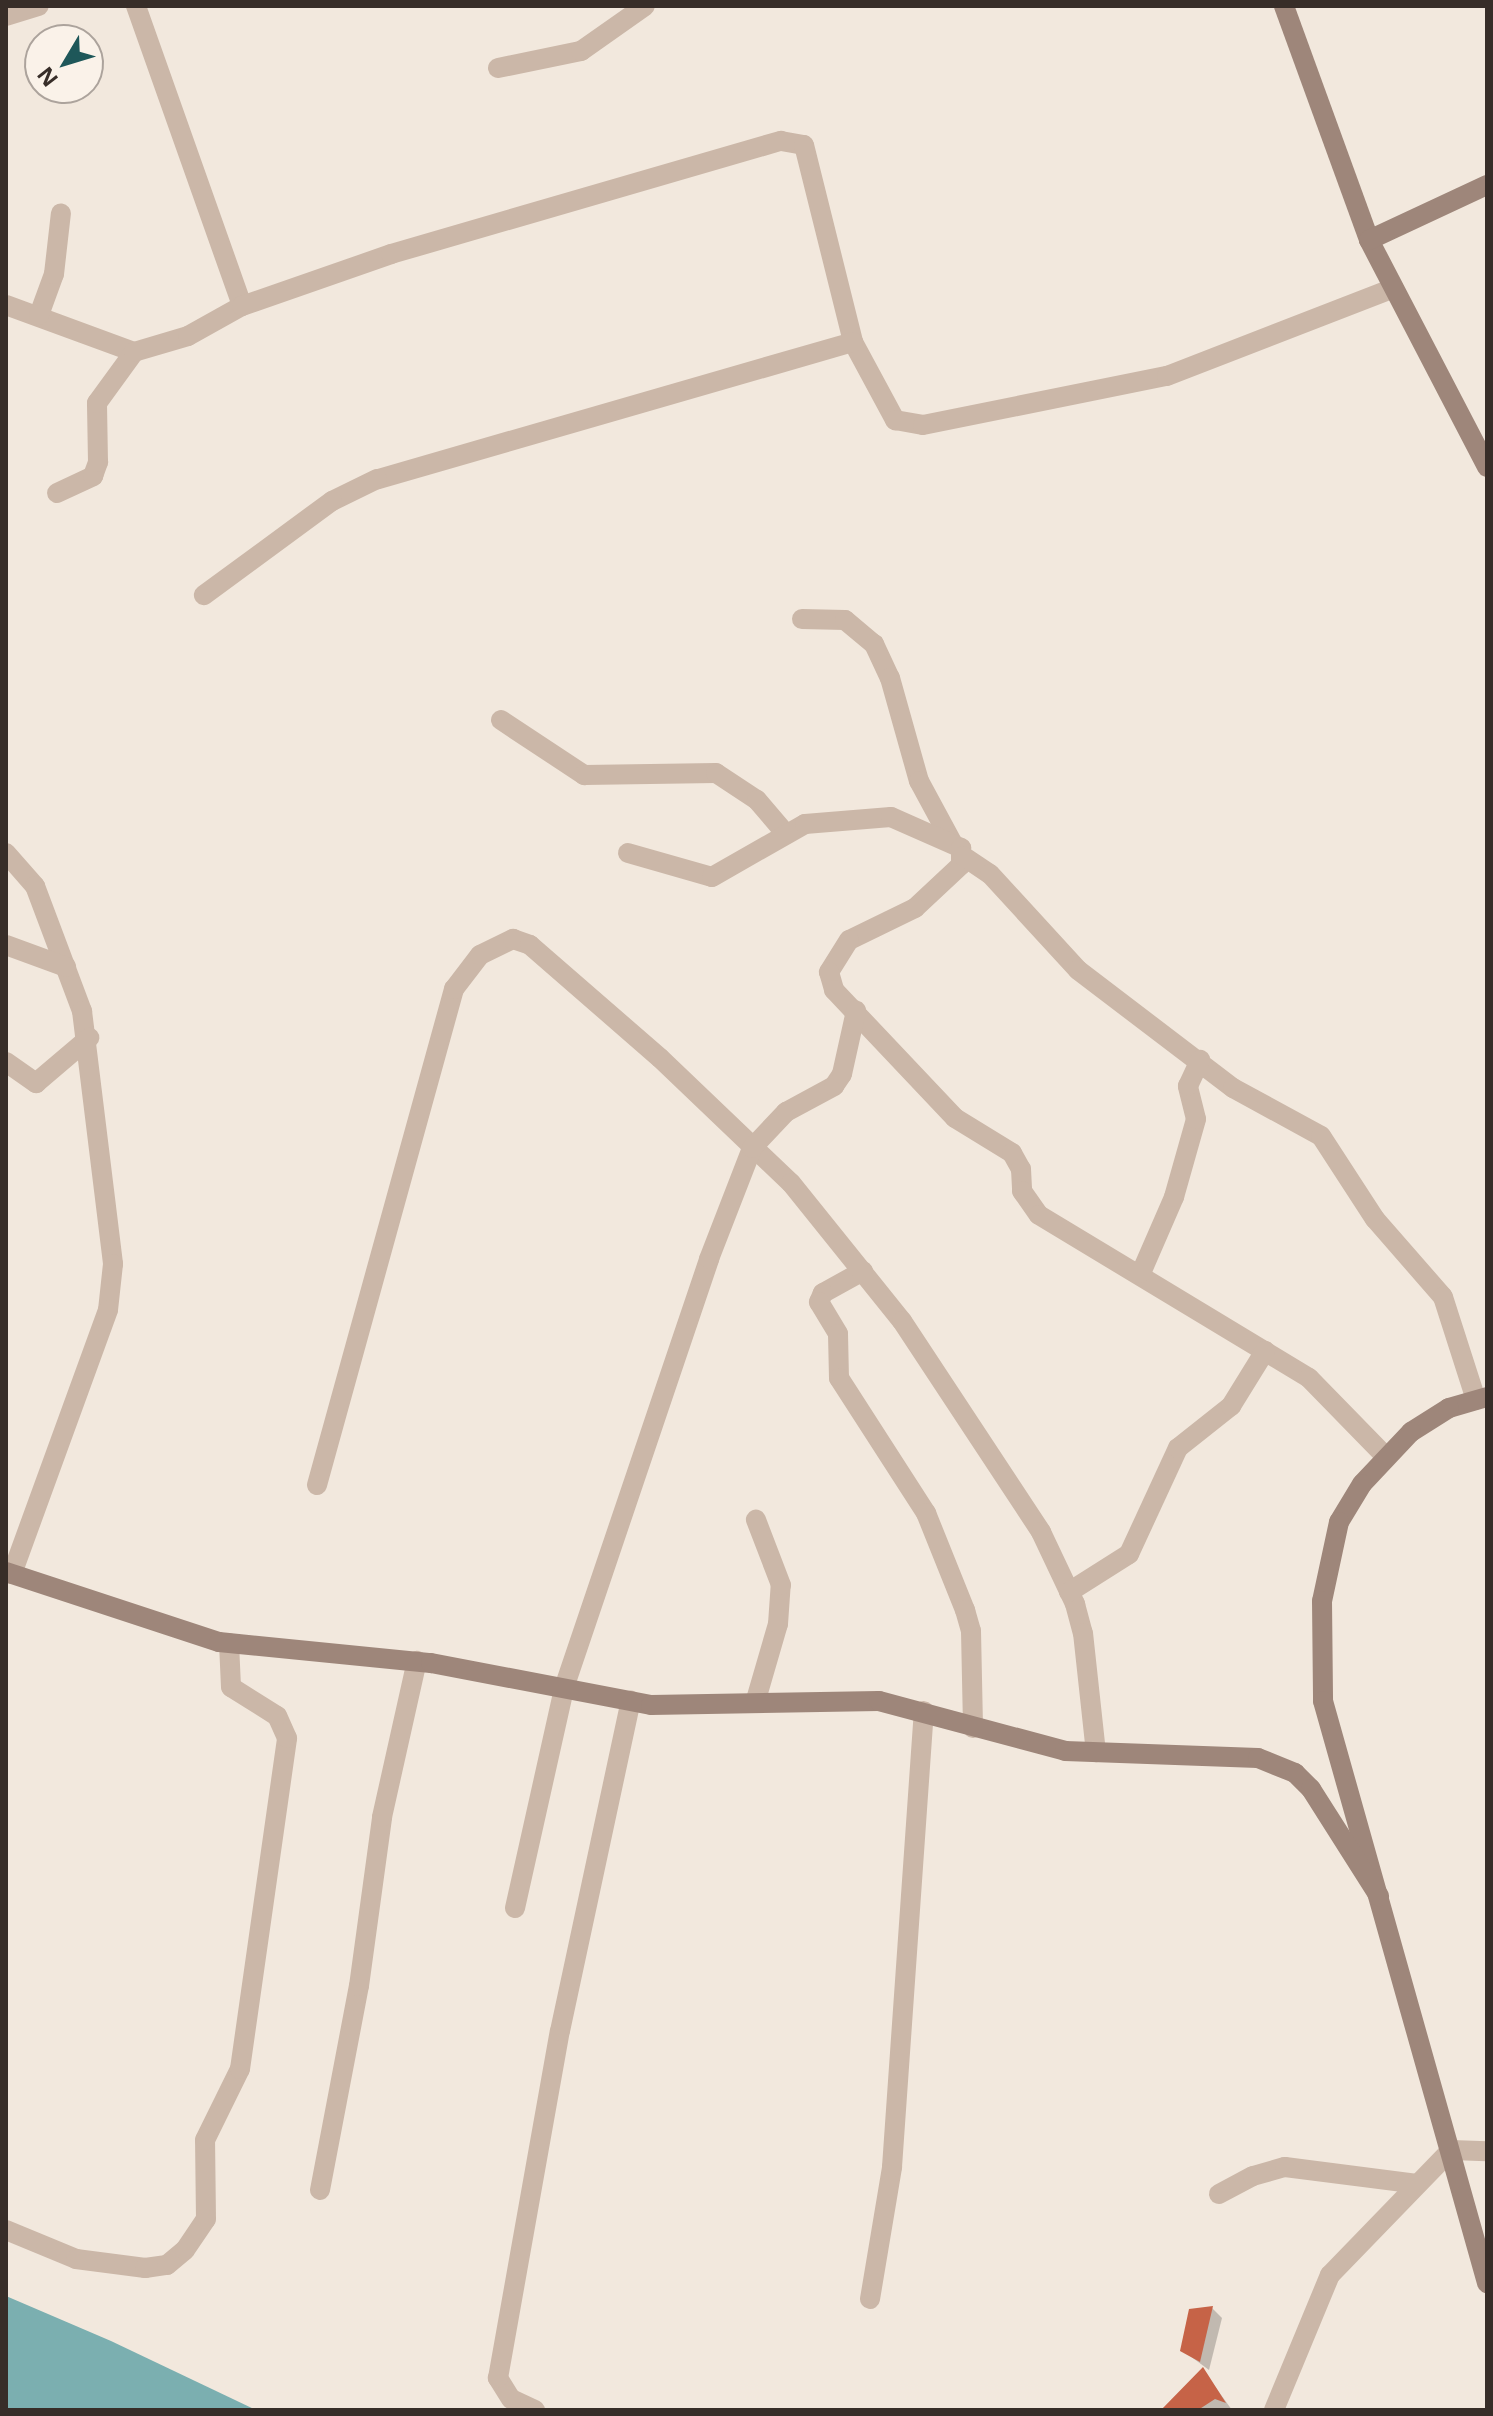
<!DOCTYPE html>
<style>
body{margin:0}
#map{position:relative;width:1493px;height:2416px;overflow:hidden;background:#f2e8dd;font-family:"Open Sans",sans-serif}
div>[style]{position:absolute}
.water>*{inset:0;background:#7bafb0}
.shadow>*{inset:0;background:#0003}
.building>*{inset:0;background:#c66347}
.street>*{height:20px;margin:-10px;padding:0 10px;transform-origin:10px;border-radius:10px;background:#cbb7a8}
.secondary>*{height:20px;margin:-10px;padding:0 10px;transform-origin:10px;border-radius:10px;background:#9e867a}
span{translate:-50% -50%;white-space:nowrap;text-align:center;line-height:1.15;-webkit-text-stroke:6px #faf2e9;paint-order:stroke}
.frame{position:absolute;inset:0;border:8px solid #372d28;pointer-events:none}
.north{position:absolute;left:24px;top:24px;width:80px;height:80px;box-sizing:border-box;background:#faf2e9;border:2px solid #aca39c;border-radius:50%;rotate:232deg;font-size:22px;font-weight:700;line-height:32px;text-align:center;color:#372d28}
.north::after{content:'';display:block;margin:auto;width:28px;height:36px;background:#1e5759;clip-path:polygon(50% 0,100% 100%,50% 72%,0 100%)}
</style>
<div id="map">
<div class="water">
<div style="clip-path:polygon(6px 2296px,111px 2341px,256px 2410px,6px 2410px)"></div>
</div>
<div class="shadow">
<div style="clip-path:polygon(1212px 2308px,1222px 2318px,1209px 2370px,1182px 2350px,1191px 2311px)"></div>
<div style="clip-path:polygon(1203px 2370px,1232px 2410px,1164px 2410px)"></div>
</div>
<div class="building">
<div style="clip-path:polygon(1213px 2306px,1200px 2362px,1180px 2351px,1189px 2309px)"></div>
<div style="clip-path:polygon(1203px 2367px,1226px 2403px,1215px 2399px,1198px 2410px,1161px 2410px)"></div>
</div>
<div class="street">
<div style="left:136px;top:6px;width:318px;rotate:70.5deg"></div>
<div style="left:6px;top:16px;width:34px;rotate:-17deg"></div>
<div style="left:498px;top:68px;width:85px;rotate:-11.6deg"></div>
<div style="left:581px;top:51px;width:78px;rotate:-35.1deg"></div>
<div style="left:6px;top:305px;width:136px;rotate:20.2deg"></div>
<div style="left:39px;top:315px;width:44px;rotate:-69.9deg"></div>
<div style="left:54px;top:274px;width:61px;rotate:-83.5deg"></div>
<div style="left:853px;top:342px;width:89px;rotate:61.7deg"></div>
<div style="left:895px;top:420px;width:28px;rotate:10deg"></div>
<div style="left:923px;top:425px;width:249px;rotate:-11.4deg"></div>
<div style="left:1167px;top:376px;width:243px;rotate:-21.2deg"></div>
<div style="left:57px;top:493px;width:40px;rotate:-25deg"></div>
<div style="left:93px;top:476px;width:15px;rotate:-70deg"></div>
<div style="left:98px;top:462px;width:59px;rotate:-91deg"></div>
<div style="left:97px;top:403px;width:63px;rotate:-54deg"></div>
<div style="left:134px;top:352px;width:56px;rotate:-16.5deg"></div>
<div style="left:188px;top:336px;width:62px;rotate:-29.1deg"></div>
<div style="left:242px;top:306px;width:158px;rotate:-19.2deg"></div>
<div style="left:391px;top:254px;width:406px;rotate:-16.2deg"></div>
<div style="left:781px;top:141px;width:23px;rotate:10deg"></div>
<div style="left:804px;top:145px;width:203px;rotate:76deg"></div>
<div style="left:853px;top:342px;width:495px;rotate:163.9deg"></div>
<div style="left:377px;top:479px;width:50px;rotate:153.9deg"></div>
<div style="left:332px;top:501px;width:159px;rotate:143.7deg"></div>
<div style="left:802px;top:619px;width:43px;rotate:1.3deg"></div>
<div style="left:845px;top:620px;width:38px;rotate:40deg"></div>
<div style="left:874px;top:644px;width:38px;rotate:65deg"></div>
<div style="left:890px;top:678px;width:107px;rotate:74.3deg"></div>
<div style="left:919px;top:781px;width:69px;rotate:61.6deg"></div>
<div style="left:501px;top:720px;width:100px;rotate:33.5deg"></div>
<div style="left:584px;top:775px;width:132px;rotate:-0.9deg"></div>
<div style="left:716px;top:773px;width:49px;rotate:33.4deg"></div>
<div style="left:757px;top:800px;width:45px;rotate:49.5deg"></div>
<div style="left:6px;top:853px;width:44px;rotate:48.7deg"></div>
<div style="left:35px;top:886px;width:134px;rotate:69.4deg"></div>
<div style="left:82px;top:1011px;width:255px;rotate:83deg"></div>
<div style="left:113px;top:1264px;width:46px;rotate:96.2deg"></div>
<div style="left:108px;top:1310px;width:281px;rotate:110deg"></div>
<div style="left:628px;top:853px;width:87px;rotate:15.9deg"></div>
<div style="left:712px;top:877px;width:107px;rotate:-29.7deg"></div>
<div style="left:805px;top:824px;width:86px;rotate:-4.7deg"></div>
<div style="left:891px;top:817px;width:77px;rotate:23.9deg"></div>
<div style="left:961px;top:848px;width:17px;rotate:90deg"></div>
<div style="left:961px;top:865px;width:63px;rotate:136.9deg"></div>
<div style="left:915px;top:908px;width:73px;rotate:154.1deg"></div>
<div style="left:849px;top:940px;width:38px;rotate:122deg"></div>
<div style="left:829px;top:972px;width:19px;rotate:74deg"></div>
<div style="left:834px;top:990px;width:176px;rotate:46.6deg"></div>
<div style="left:955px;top:1118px;width:67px;rotate:31.6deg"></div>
<div style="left:1012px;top:1153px;width:18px;rotate:61deg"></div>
<div style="left:1021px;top:1169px;width:22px;rotate:87deg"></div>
<div style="left:1022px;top:1191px;width:29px;rotate:55deg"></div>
<div style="left:1039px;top:1215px;width:315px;rotate:31.1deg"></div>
<div style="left:1309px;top:1378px;width:109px;rotate:45.7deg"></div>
<div style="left:963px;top:856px;width:32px;rotate:34deg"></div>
<div style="left:990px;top:874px;width:130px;rotate:47.5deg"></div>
<div style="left:1078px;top:970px;width:195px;rotate:37.3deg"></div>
<div style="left:1233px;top:1088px;width:100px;rotate:28.6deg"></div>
<div style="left:1321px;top:1136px;width:99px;rotate:57deg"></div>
<div style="left:1375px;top:1219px;width:103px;rotate:48.9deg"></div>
<div style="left:1443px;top:1297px;width:108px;rotate:72.2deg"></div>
<div style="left:6px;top:945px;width:64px;rotate:20.1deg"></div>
<div style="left:6px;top:1062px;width:37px;rotate:35deg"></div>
<div style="left:36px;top:1083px;width:70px;rotate:-40.3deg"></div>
<div style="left:863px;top:1271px;width:46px;rotate:151.2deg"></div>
<div style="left:823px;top:1293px;width:10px;rotate:114deg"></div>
<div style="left:819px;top:1302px;width:37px;rotate:59deg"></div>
<div style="left:838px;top:1334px;width:44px;rotate:88.7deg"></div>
<div style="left:839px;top:1378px;width:161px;rotate:57.2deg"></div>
<div style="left:926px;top:1513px;width:105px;rotate:68.1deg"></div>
<div style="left:965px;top:1610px;width:22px;rotate:74deg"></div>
<div style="left:971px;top:1631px;width:97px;rotate:88.8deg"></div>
<div style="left:1141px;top:1273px;width:83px;rotate:-66.5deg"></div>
<div style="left:1174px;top:1197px;width:81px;rotate:-74.2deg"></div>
<div style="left:1196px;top:1119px;width:34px;rotate:-104deg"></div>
<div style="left:1188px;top:1086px;width:29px;rotate:-65deg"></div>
<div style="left:317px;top:1485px;width:515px;rotate:-74.56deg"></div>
<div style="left:454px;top:989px;width:43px;rotate:-52.6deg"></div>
<div style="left:480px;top:955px;width:37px;rotate:-26deg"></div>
<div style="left:513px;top:939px;width:18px;rotate:19deg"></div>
<div style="left:530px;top:945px;width:172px;rotate:41deg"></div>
<div style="left:660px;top:1058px;width:181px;rotate:43.7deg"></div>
<div style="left:791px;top:1183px;width:177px;rotate:51.2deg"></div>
<div style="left:902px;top:1321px;width:253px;rotate:56.6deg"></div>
<div style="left:1041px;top:1532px;width:80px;rotate:64.7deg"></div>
<div style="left:1075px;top:1604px;width:30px;rotate:75deg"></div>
<div style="left:1083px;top:1633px;width:120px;rotate:83.8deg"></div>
<div style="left:1069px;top:1592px;width:71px;rotate:-32.3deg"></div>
<div style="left:1129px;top:1554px;width:117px;rotate:-65.2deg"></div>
<div style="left:1178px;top:1448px;width:68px;rotate:-38.4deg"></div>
<div style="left:1231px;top:1406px;width:65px;rotate:-58.3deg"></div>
<div style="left:755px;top:1703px;width:82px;rotate:-73.8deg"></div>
<div style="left:778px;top:1624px;width:39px;rotate:-86deg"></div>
<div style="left:781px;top:1585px;width:70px;rotate:-111deg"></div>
<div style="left:515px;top:1908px;width:229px;rotate:-77.4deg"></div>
<div style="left:565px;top:1685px;width:450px;rotate:-71.3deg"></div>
<div style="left:709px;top:1259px;width:119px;rotate:-68.8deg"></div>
<div style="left:752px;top:1148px;width:50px;rotate:-46.6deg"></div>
<div style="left:786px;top:1112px;width:55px;rotate:-28.4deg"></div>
<div style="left:834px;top:1086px;width:14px;rotate:-56deg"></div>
<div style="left:842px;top:1074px;width:65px;rotate:-77.5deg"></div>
<div style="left:320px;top:2190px;width:208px;rotate:-79.2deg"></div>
<div style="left:359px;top:1986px;width:171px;rotate:-82.2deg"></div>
<div style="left:382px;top:1817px;width:160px;rotate:-77.4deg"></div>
<div style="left:1219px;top:2194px;width:38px;rotate:-28deg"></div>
<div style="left:1253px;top:2176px;width:33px;rotate:-16deg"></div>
<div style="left:1285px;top:2167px;width:133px;rotate:7.3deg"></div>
<div style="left:6px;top:2230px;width:76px;rotate:22.5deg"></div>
<div style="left:76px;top:2259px;width:70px;rotate:7.4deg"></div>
<div style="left:145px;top:2268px;width:22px;rotate:-8deg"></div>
<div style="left:167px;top:2265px;width:23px;rotate:-40deg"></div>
<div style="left:185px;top:2250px;width:37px;rotate:-56deg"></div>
<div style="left:206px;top:2219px;width:79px;rotate:-90.7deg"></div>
<div style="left:205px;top:2140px;width:79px;rotate:-63.8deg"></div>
<div style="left:240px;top:2069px;width:334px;rotate:-81.9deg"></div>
<div style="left:287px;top:1738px;width:24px;rotate:-114deg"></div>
<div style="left:277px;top:1716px;width:54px;rotate:-147.8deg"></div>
<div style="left:231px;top:1687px;width:44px;rotate:-92.6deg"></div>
<div style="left:870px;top:2299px;width:134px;rotate:-80.5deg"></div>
<div style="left:892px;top:2167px;width:457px;rotate:-86deg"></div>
<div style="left:535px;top:2410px;width:26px;rotate:-155deg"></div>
<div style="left:511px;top:2399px;width:25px;rotate:-122deg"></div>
<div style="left:498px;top:2378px;width:352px;rotate:-79.9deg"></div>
<div style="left:560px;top:2031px;width:338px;rotate:-77.9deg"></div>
<div style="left:1274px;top:2410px;width:146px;rotate:-67.5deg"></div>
<div style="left:1330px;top:2275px;width:174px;rotate:-45.9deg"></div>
<div style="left:1451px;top:2150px;width:36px;rotate:2deg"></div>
</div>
<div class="secondary">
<div style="left:1284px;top:6px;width:249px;rotate:70deg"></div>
<div style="left:1369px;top:240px;width:256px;rotate:62.5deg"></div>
<div style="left:1369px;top:240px;width:130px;rotate:-25deg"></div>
<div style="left:1487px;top:1397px;width:40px;rotate:164deg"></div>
<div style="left:1449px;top:1408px;width:45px;rotate:147.7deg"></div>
<div style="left:1411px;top:1432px;width:71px;rotate:133.3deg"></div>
<div style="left:1362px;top:1484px;width:44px;rotate:121.2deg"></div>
<div style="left:1339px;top:1522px;width:81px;rotate:102.1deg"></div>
<div style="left:1322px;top:1601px;width:100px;rotate:89.4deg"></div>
<div style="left:1323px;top:1701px;width:605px;rotate:74.26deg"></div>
<div style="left:6px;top:1572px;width:224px;rotate:18.2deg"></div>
<div style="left:219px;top:1642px;width:213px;rotate:5.7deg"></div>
<div style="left:431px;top:1663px;width:224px;rotate:10.8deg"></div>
<div style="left:651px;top:1705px;width:228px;rotate:-1deg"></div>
<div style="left:879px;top:1701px;width:193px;rotate:15deg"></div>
<div style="left:1065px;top:1751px;width:193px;rotate:2.1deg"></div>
<div style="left:1258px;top:1758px;width:40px;rotate:22deg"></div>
<div style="left:1295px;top:1773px;width:23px;rotate:45deg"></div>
<div style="left:1311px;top:1789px;width:127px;rotate:57.6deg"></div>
</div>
<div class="frame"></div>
<div class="north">N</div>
</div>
